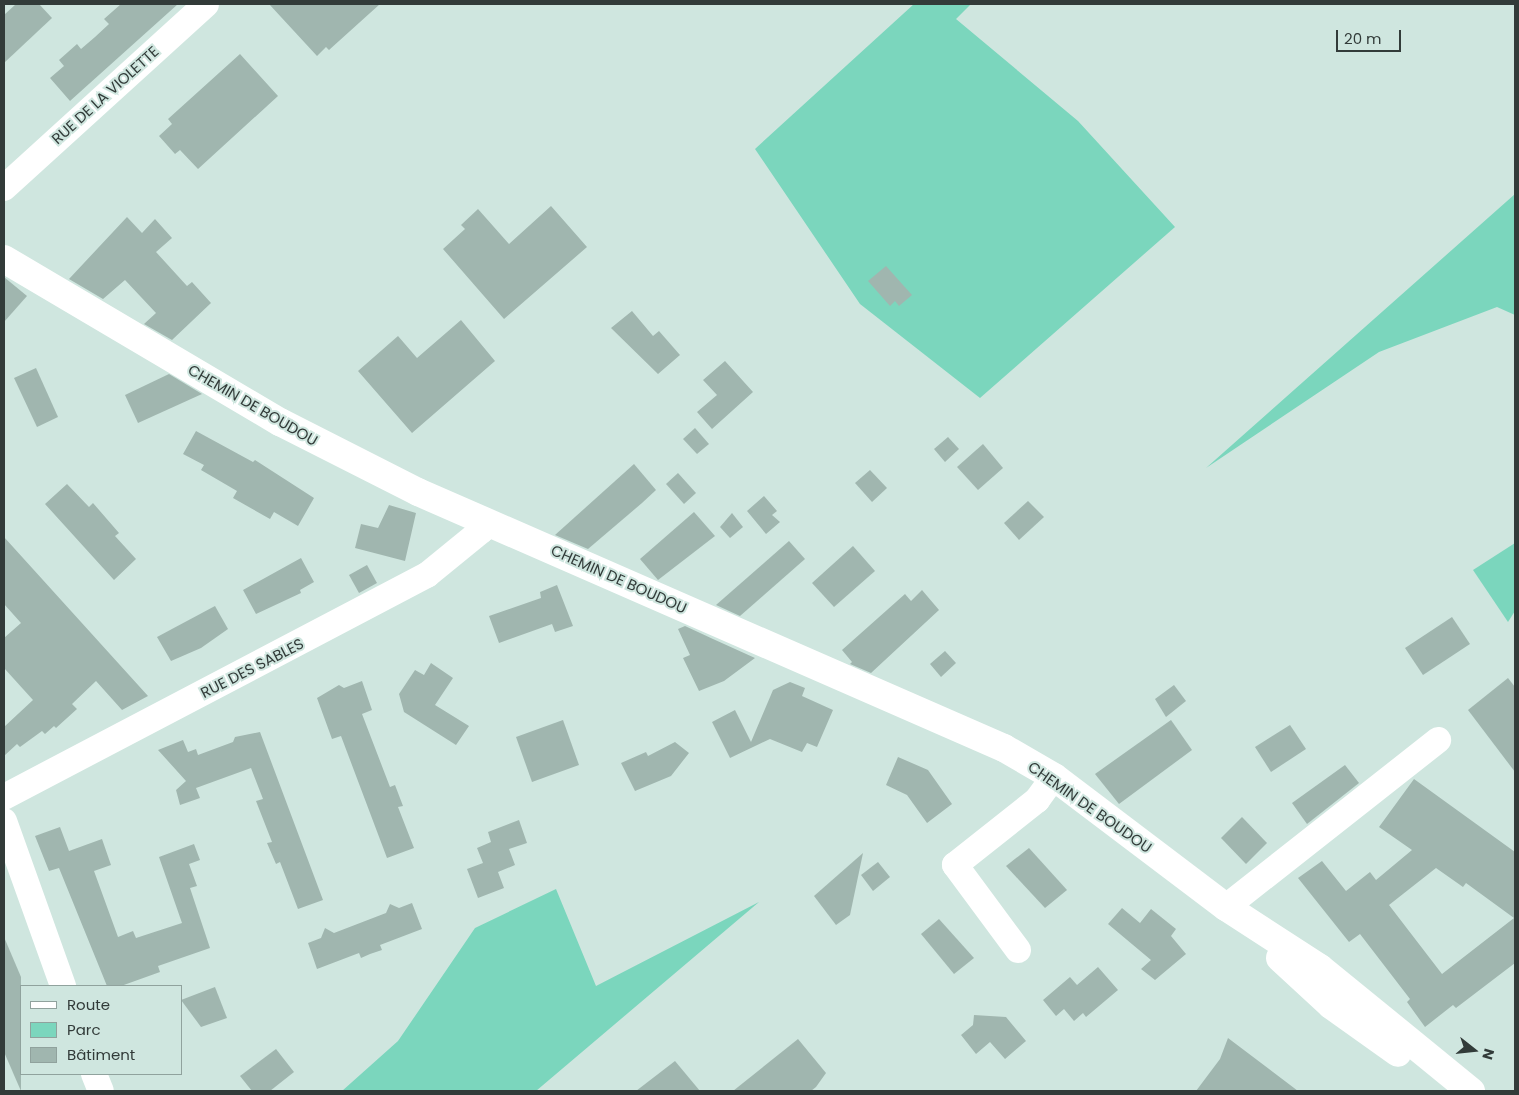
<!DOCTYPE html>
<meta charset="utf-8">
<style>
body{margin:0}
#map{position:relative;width:1519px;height:1095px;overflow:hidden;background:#cfe6df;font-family:Poppins,sans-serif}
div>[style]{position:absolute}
.green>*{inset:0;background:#7bd6bd}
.building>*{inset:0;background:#a0b6af}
.street>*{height:26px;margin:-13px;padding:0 13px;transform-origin:13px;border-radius:13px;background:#fff}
.secondary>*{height:28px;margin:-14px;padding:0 14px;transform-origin:14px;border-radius:14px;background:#fff}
span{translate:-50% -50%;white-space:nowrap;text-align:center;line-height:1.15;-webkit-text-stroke:4px #cfe6df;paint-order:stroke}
.street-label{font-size:15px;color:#323b39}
.frame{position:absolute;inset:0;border:5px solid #323b39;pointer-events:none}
.legend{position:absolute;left:20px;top:985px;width:162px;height:90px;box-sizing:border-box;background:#cfe6df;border:1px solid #90a29d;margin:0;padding:6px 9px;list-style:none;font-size:15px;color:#323b39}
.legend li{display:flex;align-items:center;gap:10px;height:25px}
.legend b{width:25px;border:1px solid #90a29d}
.north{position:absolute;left:1449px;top:1025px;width:50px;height:50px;-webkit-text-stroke:4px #cfe6df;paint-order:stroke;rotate:106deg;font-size:14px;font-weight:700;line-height:20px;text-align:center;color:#323b39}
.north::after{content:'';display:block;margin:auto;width:18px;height:22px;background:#323b39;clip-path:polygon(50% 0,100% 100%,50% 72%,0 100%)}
.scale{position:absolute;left:1336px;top:30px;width:65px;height:22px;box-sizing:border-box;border:2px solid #323b39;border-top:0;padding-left:6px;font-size:15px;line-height:18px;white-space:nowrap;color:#323b39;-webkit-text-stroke:4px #cfe6df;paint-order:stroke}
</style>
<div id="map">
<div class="green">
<div style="clip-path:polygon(914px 4px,971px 4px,956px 19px,1078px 121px,1175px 227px,980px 398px,860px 304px,755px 149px)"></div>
<div style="clip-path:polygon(1515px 194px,1515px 315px,1497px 307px,1379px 352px,1206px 468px)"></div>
<div style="clip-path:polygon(1515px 543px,1515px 611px,1508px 622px,1473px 570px)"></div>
<div style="clip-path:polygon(556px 889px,596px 986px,759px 902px,536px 1091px,342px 1091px,398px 1041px,475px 928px)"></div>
</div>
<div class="building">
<div style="clip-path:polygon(16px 4px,39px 4px,52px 18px,4px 63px,4px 15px)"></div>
<div style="clip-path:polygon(121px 4px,178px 4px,70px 101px,50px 78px,64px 66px,59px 60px,77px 44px,81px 49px,95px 37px,109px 24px,104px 19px)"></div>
<div style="clip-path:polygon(269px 4px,380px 4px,329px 50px,326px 47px,317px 56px)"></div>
<div style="clip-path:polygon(240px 54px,278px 96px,198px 169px,180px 150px,175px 154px,159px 136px,172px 124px,168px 119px)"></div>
<div style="clip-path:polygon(551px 206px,587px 247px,504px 319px,443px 249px,465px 229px,461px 225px,478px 209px,509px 244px)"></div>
<div style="clip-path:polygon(127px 217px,142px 233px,155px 219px,172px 238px,156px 252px,187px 286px,192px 282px,211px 303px,172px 340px,144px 324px,156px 313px,125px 280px,103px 299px,69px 279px)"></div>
<div style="clip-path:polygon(886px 266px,912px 295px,899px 306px,895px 301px,890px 306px,868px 281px)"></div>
<div style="clip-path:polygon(4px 277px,27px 296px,4px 322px)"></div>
<div style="clip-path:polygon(632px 311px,653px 336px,659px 331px,680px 355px,658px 374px,611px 328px)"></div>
<div style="clip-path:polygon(461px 320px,495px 361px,412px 433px,358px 371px,398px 336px,417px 358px)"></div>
<div style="clip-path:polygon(725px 361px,753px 392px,712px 429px,697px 412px,717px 395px,703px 380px)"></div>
<div style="clip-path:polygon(36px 368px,58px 417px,37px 427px,14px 378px)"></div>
<div style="clip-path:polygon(169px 374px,202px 394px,138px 423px,125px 395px)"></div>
<div style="clip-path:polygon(695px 428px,709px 444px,697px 454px,683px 439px)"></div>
<div style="clip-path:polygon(196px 431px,253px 462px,255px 460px,314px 498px,298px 526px,274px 512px,270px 519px,233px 498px,237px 491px,201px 470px,204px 465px,183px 454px)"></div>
<div style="clip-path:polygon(948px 437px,959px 449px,945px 462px,934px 449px)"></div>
<div style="clip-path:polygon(983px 444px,1003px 468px,978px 490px,957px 467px)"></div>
<div style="clip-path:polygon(634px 464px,656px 490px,642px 503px,588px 549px,555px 535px)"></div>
<div style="clip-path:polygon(870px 470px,887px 488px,872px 502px,855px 483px)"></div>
<div style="clip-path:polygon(678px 473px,696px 493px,684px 504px,666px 484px)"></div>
<div style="clip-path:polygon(67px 484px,89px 507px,93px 503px,119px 533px,115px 536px,136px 559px,114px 580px,45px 504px)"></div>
<div style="clip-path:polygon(764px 496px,777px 511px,772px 515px,780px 522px,766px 534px,747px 511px)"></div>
<div style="clip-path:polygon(1028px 501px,1044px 517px,1019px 540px,1004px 523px)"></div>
<div style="clip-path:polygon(389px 505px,416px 513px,405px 561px,355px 548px,361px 524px,378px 528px)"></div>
<div style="clip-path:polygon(694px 512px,715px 536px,658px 580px,640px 559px)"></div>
<div style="clip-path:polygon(732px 513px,743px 527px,730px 538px,720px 527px)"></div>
<div style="clip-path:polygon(4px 537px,148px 696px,122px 710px,96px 681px,72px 704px,77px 709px,56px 728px,54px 726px,45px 734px,42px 731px,20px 747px,17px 744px,4px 756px,4px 727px,33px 700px,4px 668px,4px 638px,21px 623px,4px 604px)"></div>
<div style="clip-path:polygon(789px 541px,805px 559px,740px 616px,716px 605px)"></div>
<div style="clip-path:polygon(853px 546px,875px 571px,834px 607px,812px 583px)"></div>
<div style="clip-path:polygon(301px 558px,314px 582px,300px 590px,301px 593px,256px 614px,243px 590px)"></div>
<div style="clip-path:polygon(367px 565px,377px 583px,359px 593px,349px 575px)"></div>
<div style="clip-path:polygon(557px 585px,573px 626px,555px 632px,552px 624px,499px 643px,489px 616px,541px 598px,540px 592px)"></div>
<div style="clip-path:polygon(922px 590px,939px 610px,871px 673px,850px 664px,852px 662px,842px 650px,905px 594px,911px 601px)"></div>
<div style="clip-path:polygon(215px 606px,228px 629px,201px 648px,171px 661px,157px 637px)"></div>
<div style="clip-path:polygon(1452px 617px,1470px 644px,1423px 675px,1405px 648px)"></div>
<div style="clip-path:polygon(685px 626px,713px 639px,755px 658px,724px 681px,699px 691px,683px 658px,690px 655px,678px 629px)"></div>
<div style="clip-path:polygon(945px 651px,956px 663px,941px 677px,930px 664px)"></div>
<div style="clip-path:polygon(431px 663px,453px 678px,435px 705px,469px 726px,456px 745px,404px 712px,399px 694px,415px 670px,424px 675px)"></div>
<div style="clip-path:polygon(1508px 678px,1515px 687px,1515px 772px,1468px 710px)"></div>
<div style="clip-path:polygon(362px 681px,372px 710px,362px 714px,390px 787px,395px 785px,403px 806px,398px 807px,414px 848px,387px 858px,341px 736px,332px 739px,317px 698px,339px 685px,344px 688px)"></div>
<div style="clip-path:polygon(790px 682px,805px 688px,802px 696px,833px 710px,817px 747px,807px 743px,802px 752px,770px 739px,730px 758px,712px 722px,735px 710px,751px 742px,773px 690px)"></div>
<div style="clip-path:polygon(1174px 685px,1186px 701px,1166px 717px,1155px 699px)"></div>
<div style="clip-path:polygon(563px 720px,579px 765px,532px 782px,516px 737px)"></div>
<div style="clip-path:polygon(1171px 720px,1192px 750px,1119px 804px,1095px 774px)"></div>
<div style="clip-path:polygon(1290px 725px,1306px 749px,1271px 772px,1255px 747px)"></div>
<div style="clip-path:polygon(260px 732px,323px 900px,298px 909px,280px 862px,276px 864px,267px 843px,272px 842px,256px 801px,263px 799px,251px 768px,196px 788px,200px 798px,180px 805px,176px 790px,186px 781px,158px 750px,183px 740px,188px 752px,196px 749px,198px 755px,233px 742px,235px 737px)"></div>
<div style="clip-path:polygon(675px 742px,689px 753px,671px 776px,635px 791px,621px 763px,646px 752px,648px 756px)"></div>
<div style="clip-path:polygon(898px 757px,928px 770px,952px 804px,927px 823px,907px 795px,886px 785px)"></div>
<div style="clip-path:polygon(1345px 765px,1359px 783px,1307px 824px,1292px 803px)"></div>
<div style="clip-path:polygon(evenodd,1414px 779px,1515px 852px,1515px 963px,1456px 1008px,1453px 1005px,1425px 1027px,1407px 1002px,1410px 999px,1360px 934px,1349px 942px,1298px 878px,1322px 861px,1346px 891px,1370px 872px,1376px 880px,1412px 850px,1379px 827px,1414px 779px,1436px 868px,1463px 887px,1466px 883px,1514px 918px,1442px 974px,1389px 905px,1436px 868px)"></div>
<div style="clip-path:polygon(1242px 817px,1267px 843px,1246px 864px,1221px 838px)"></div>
<div style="clip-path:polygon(519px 820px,527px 843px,509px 849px,515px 865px,498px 872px,504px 888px,478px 898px,467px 869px,483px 863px,477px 848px,491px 842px,488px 832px)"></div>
<div style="clip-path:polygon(60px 827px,69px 851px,102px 839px,111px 865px,94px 871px,118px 937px,133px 931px,136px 938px,182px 923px,159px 857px,194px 844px,200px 860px,189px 864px,197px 886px,190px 888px,210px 948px,158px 966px,160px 972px,121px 986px,107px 986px,59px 868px,49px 871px,35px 836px)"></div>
<div style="clip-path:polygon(1029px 848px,1067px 890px,1045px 908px,1006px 866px)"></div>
<div style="clip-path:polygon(863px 853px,850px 915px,836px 925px,814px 896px)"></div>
<div style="clip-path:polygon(878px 862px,890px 877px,873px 891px,861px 875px)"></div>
<div style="clip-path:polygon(412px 903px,422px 929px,380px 945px,382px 950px,370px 954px,361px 958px,359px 953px,317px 969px,308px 943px,321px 938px,325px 928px,334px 933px,386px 913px,390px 904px,399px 908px)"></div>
<div style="clip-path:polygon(1122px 908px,1140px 923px,1151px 909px,1176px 929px,1171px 936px,1186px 954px,1155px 980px,1141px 969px,1151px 960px,1108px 924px)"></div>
<div style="clip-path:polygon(939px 919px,974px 958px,954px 974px,921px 934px)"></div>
<div style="clip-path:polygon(4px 937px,21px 977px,21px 1091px,4px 1052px)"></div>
<div style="clip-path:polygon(1098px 967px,1118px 990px,1086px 1017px,1083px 1013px,1074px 1021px,1064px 1009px,1056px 1016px,1043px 1000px,1070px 977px,1077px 985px)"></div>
<div style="clip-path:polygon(215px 987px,227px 1018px,201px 1027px,181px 1000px)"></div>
<div style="clip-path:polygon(974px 1015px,1006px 1017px,1026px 1041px,1005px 1059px,990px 1042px,976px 1054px,961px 1035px,973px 1025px)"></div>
<div style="clip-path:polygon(1228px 1038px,1298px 1091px,1196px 1091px,1220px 1059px)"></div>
<div style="clip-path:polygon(798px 1039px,826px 1073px,816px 1087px,811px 1091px,733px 1091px)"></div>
<div style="clip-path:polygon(276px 1049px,294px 1072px,270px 1091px,252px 1091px,240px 1076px)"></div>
<div style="clip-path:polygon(675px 1061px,700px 1091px,636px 1091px)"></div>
</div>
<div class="street">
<div style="left:4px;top:188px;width:273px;rotate:-42.3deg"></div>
<div style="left:4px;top:797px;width:478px;rotate:-27.7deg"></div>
<div style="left:427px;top:575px;width:70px;rotate:-39.2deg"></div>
<div style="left:481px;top:531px;width:11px;rotate:-68deg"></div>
<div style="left:4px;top:821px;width:175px;rotate:70.3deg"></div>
<div style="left:1226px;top:907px;width:270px;rotate:-38.2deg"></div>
<div style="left:1018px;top:950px;width:106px;rotate:-126.5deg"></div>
<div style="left:955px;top:865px;width:105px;rotate:-38.4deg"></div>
<div style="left:1037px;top:800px;width:29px;rotate:-54deg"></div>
<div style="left:94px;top:1074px;width:18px;rotate:68deg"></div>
</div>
<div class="secondary">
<div style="left:4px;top:259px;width:321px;rotate:30.6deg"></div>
<div style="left:280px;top:422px;width:155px;rotate:26.9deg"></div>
<div style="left:418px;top:492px;width:639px;rotate:23.6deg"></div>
<div style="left:1004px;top:748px;width:58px;rotate:30.1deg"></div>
<div style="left:1054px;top:777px;width:216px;rotate:37.1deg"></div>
<div style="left:1226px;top:907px;width:112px;rotate:33deg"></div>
<div style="left:1320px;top:968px;width:195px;rotate:39.2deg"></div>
<div style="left:1280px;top:958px;width:69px;rotate:42.7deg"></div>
<div style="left:1331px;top:1005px;width:82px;rotate:35.6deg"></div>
</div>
<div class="street-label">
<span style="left:105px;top:95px;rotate:-42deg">RUE DE LA VIOLETTE</span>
<span style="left:253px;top:405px;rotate:30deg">CHEMIN DE BOUDOU</span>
<span style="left:619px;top:579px;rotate:24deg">CHEMIN DE BOUDOU</span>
<span style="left:252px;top:668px;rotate:-27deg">RUE DES SABLES</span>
<span style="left:1090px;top:807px;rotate:35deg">CHEMIN DE BOUDOU</span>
</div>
<div class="frame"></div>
<ul class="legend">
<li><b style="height:6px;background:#fff"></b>Route</li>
<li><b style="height:14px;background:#7bd6bd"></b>Parc</li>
<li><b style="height:14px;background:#a0b6af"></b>Bâtiment</li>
</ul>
<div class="north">N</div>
<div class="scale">20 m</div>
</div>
